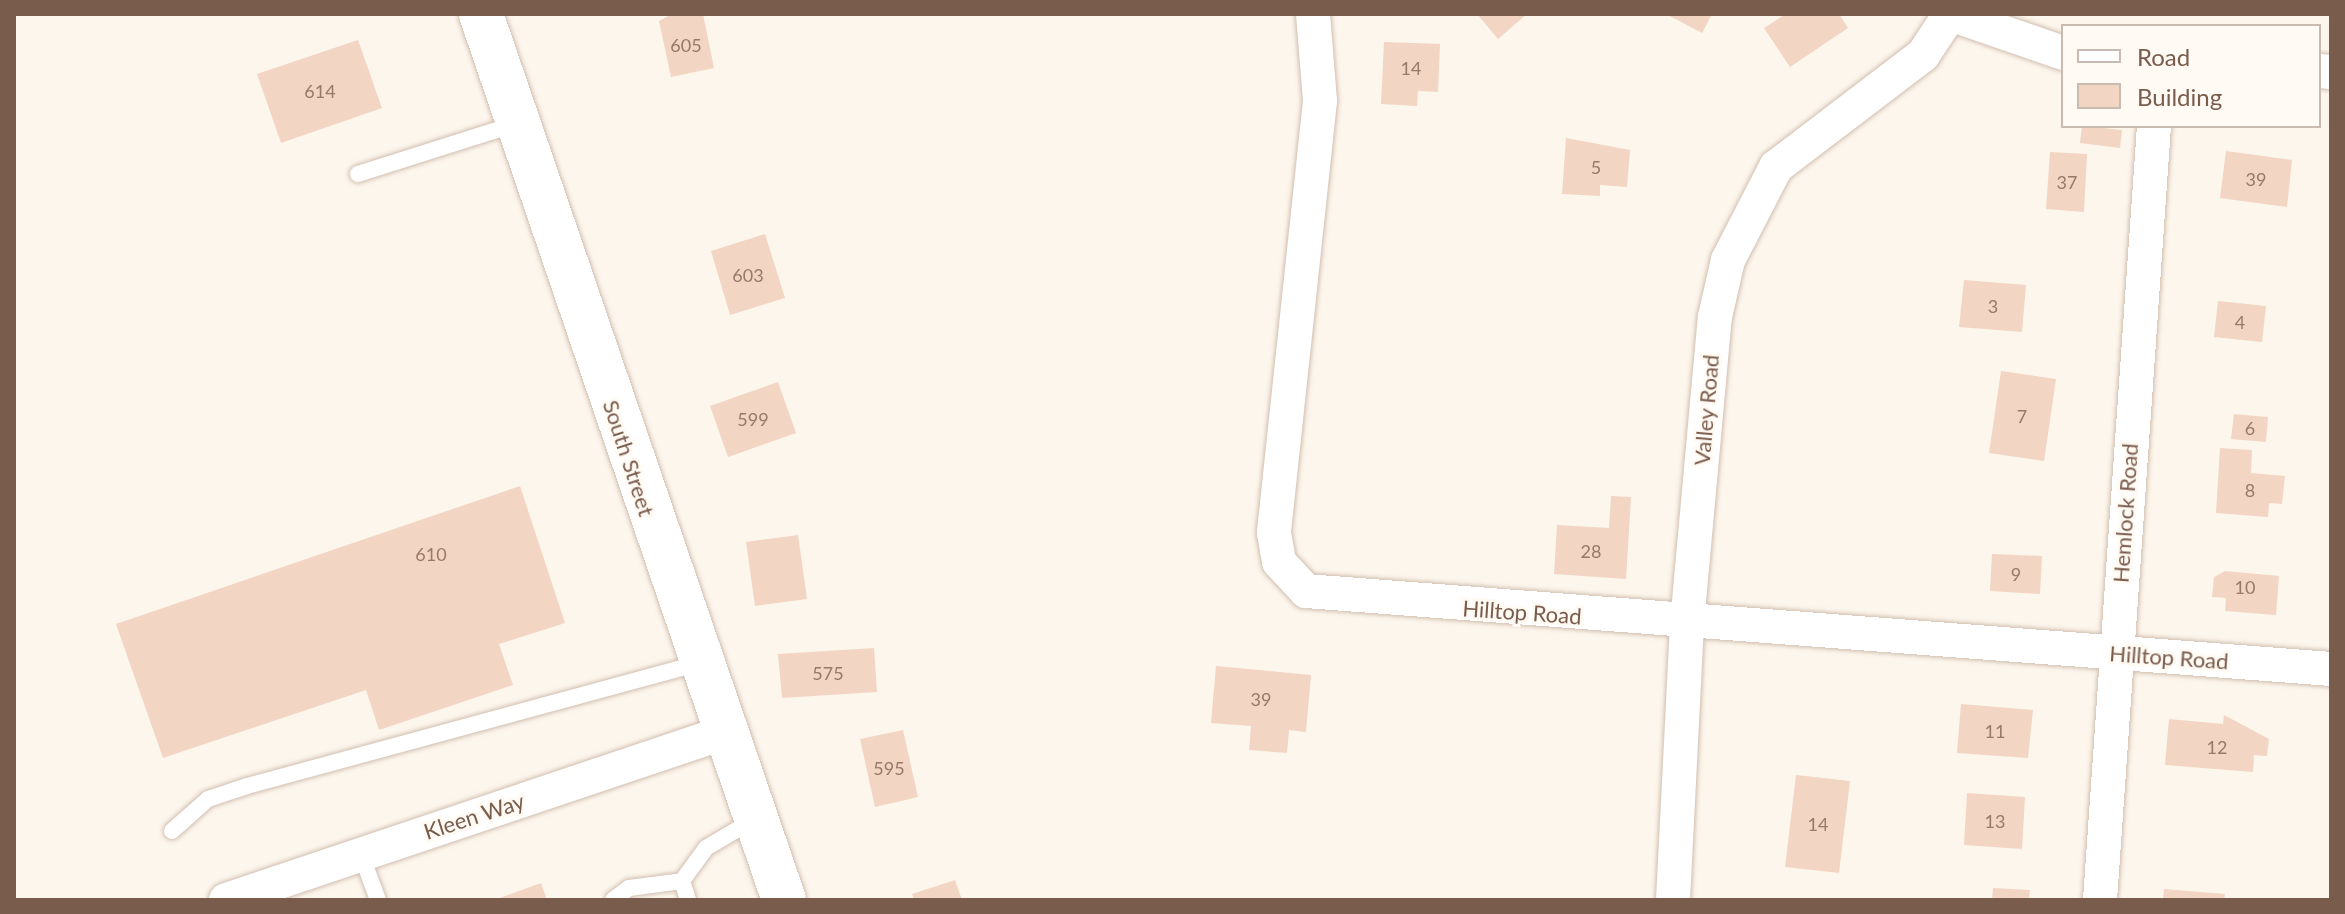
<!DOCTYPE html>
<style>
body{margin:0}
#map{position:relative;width:2345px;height:914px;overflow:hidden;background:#fdf6ec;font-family:Lato,sans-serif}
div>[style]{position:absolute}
.building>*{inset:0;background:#f3d5c3}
.roads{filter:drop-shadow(0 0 2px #d1beb0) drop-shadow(0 0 2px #d1beb0)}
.service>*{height:16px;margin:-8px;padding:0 8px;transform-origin:8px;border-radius:8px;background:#fff}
.minor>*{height:34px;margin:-17px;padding:0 17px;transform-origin:17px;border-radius:17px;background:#fff}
.secondary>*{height:44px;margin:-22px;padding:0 22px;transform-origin:22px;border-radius:22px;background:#fff}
span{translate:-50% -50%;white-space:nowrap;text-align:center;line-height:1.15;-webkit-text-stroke:6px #fffaf3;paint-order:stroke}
.number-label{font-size:18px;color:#987a6a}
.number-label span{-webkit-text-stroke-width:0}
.street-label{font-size:22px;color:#7a5c4d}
.frame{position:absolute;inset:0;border:16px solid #7a5c4d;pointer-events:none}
.legend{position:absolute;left:2061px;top:24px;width:260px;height:104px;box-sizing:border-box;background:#fffaf3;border:2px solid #cabbb1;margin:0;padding:10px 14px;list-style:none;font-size:24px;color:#7a5c4d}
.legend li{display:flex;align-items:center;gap:16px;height:40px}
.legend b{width:40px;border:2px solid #cabbb1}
</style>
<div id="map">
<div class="building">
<div style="clip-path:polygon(672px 14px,703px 14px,714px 68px,671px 77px,659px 21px)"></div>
<div style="clip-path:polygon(1477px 14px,1527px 14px,1498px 39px)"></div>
<div style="clip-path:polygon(1666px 14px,1712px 14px,1702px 33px)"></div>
<div style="clip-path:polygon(1786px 14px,1839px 14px,1848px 28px,1790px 67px,1764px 28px)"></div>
<div style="clip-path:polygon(358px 40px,382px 108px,281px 143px,257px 74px)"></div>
<div style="clip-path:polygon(1384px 42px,1440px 44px,1438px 92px,1418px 91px,1417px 106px,1381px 104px)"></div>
<div style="clip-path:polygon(2082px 126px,2122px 130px,2120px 148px,2080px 143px)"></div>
<div style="clip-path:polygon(1566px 138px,1630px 150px,1627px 187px,1600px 185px,1600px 196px,1562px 194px)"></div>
<div style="clip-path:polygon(2226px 151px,2292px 160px,2287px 207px,2220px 198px)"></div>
<div style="clip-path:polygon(2050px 152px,2087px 154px,2084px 212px,2046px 209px)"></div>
<div style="clip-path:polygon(765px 234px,785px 298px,730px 315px,711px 251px)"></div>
<div style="clip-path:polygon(1964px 280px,2026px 285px,2022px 332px,1959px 327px)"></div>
<div style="clip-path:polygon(2218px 301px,2266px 306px,2262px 342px,2214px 337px)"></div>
<div style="clip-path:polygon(2001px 371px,2056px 379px,2044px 461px,1989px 453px)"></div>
<div style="clip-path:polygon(778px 382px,796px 433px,728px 457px,710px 406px)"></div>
<div style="clip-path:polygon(2234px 414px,2268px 417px,2266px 442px,2231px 439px)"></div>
<div style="clip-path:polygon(2220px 448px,2252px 450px,2251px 473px,2285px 476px,2282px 504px,2269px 503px,2268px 517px,2216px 513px)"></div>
<div style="clip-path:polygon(520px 486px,565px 623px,499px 644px,513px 685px,379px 730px,366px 690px,163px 758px,116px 624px)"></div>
<div style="clip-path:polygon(1611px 496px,1631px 497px,1626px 579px,1554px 574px,1557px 525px,1609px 528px)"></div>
<div style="clip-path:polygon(798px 535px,807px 599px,755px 606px,746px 542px)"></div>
<div style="clip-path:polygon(1992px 554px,2042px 556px,2040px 594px,1990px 591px)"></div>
<div style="clip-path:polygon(2225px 571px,2279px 576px,2276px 615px,2225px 611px,2226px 598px,2212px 597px,2214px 577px)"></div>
<div style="clip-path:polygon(874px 648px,877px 692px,782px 698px,778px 654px)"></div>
<div style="clip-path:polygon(1216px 666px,1311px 675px,1306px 732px,1289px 730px,1287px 753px,1249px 750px,1251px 726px,1211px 723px)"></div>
<div style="clip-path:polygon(1961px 704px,2033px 710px,2028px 758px,1957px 753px)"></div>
<div style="clip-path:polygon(2224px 715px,2269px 739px,2267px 756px,2254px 755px,2253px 772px,2165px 765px,2169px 719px,2223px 724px)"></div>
<div style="clip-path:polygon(903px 730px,918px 797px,875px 807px,860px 739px)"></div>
<div style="clip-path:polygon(1796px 775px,1850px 781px,1839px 873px,1785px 867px)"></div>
<div style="clip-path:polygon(1967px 793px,2025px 797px,2022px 849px,1964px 845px)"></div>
<div style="clip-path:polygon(955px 880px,962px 900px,914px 900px,912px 894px)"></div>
<div style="clip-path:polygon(541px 883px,547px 900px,494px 900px)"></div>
<div style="clip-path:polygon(1993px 888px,2030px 890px,2029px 900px,1992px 900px)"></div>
<div style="clip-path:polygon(2164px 889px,2225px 894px,2224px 900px,2163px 900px)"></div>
</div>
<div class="roads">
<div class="service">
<div style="left:358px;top:174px;width:166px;rotate:-17.6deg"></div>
<div style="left:172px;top:831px;width:48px;rotate:-41.6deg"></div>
<div style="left:208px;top:799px;width:41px;rotate:-18.4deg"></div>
<div style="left:247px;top:786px;width:468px;rotate:-15.2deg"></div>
<div style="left:361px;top:854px;width:49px;rotate:69.7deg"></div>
<div style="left:682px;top:881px;width:20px;rotate:72deg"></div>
<div style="left:613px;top:900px;width:20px;rotate:-37deg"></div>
<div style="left:629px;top:888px;width:53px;rotate:-7.5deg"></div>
<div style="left:682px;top:881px;width:41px;rotate:-54deg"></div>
<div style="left:706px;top:848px;width:55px;rotate:-30.8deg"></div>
</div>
<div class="minor">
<div style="left:1313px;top:14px;width:87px;rotate:85.4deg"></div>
<div style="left:1320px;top:101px;width:434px;rotate:96.1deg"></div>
<div style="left:1274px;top:533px;width:29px;rotate:80deg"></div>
<div style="left:1279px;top:562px;width:40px;rotate:47deg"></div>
<div style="left:1306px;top:591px;width:1028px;rotate:4.35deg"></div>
<div style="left:1950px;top:14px;width:120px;rotate:19deg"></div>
<div style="left:2319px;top:71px;width:12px;rotate:5deg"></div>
<div style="left:226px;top:900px;width:524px;rotate:-18.57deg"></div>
<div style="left:1673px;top:900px;width:277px;rotate:-87.1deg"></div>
<div style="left:1687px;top:623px;width:307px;rotate:-84.8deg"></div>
<div style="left:1715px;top:317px;width:58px;rotate:-77.2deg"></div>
<div style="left:1728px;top:260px;width:105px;rotate:-62.7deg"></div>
<div style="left:1776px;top:167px;width:185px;rotate:-37.3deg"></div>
<div style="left:1923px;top:55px;width:49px;rotate:-56.6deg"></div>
<div style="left:2100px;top:900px;width:776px;rotate:-86.01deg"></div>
</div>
<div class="secondary">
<div style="left:481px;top:14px;width:936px;rotate:71.12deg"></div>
</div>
</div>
<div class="number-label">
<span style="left:686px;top:45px">605</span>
<span style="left:1411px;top:68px">14</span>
<span style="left:320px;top:91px">614</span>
<span style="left:1596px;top:167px">5</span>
<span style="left:2256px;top:179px">39</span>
<span style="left:2067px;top:182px">37</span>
<span style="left:748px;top:275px">603</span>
<span style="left:1993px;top:306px">3</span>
<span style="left:2240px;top:322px">4</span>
<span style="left:2022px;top:416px">7</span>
<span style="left:753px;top:419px">599</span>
<span style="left:2250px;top:428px">6</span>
<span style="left:2250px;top:490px">8</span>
<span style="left:1591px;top:551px">28</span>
<span style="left:431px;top:554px">610</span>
<span style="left:2016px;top:574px">9</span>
<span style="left:2245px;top:587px">10</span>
<span style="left:828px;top:673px">575</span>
<span style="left:1261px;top:699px">39</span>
<span style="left:1995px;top:731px">11</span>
<span style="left:2217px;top:747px">12</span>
<span style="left:889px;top:768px">595</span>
<span style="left:1995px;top:821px">13</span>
<span style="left:1818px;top:824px">14</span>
</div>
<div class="street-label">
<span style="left:1706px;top:410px;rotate:-85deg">Valley Road</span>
<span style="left:629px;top:458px;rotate:72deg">South Street</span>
<span style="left:2125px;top:513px;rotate:-86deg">Hemlock Road</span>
<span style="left:1522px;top:612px;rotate:4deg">Hilltop Road</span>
<span style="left:2169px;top:657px;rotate:4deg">Hilltop Road</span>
<span style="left:474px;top:816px;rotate:-18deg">Kleen Way</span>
</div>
<div class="frame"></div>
<ul class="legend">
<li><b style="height:10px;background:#fff"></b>Road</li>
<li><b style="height:22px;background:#f3d5c3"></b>Building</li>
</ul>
</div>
